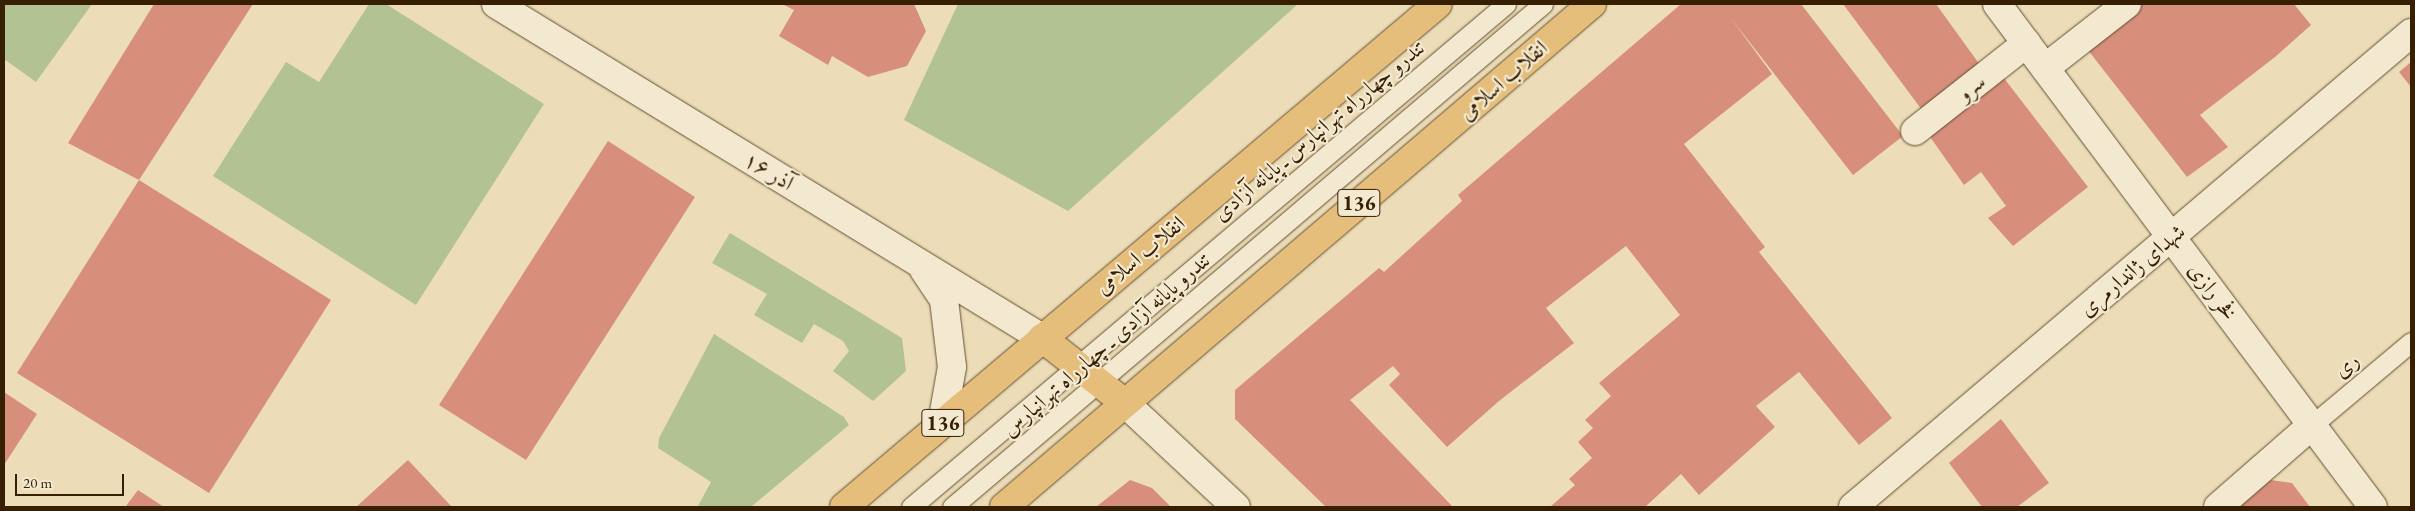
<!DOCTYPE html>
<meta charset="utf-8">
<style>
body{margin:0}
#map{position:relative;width:2415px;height:511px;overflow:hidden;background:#ecddb8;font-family:"EB Garamond",Amiri,serif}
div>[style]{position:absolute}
.green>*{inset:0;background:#b3c292}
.building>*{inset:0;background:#d78f7c}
.roads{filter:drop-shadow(0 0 1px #644e30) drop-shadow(0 0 1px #644e30)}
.service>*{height:19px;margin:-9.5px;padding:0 9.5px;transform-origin:9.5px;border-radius:9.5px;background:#f3e9d1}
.minor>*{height:28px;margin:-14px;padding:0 14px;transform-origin:14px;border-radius:14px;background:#f3e9d1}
.tertiary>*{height:28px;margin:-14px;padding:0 14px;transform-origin:14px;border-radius:14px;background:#f3e9d1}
.secondary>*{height:28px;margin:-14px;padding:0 14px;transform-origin:14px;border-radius:14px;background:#f3e9d1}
.primary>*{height:28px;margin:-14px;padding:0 14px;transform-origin:14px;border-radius:14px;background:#e6be7c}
span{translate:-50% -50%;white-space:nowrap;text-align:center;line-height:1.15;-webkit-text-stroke:4.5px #f3e9d1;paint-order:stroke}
.shield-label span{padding:1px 4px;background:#f3e9d1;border:1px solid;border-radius:4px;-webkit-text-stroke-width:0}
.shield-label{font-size:21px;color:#361f03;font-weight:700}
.street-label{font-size:22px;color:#361f03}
.frame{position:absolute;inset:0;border:5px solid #361f03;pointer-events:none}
.scale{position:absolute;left:15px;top:474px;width:109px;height:22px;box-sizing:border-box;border:2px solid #361f03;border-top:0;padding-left:6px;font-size:15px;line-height:18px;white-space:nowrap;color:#361f03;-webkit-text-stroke:4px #f3e9d1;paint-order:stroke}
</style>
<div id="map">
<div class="green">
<div style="clip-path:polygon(4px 4px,92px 4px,36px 82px,4px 59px)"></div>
<div style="clip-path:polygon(369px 4px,386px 4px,544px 104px,416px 305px,213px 176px,286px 62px,319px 82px)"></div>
<div style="clip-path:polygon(958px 4px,1298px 4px,1068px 211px,904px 120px)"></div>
<div style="clip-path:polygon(730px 233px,902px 338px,906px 371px,873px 401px,833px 371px,849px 351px,843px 341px,814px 324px,802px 343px,754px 315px,767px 294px,712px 263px)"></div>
<div style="clip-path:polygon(714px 334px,844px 417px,849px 425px,751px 507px,698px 506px,711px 482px,658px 448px,659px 438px)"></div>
</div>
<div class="building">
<div style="clip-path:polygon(154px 4px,253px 4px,139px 180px,68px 143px)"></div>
<div style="clip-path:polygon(782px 4px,914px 4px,926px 31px,907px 66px,868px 77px,832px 56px,828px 65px,779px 36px,794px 10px)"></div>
<div style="clip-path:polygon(1681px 4px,1801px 4px,1903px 136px,1853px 175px,1730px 17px,1772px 74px,1684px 144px,1765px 247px,1759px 252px,1892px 418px,1859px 445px,1799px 372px,1756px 406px,1775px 427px,1699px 495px,1681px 474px,1645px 507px,1550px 507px,1575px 485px,1569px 479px,1592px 458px,1578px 442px,1593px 428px,1585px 420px,1611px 396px,1599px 383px,1680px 315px,1626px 246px,1546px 308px,1574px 343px,1499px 401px,1447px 447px,1389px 385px,1400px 374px,1393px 366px,1350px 400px,1453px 507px,1326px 507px,1235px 419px,1235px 390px,1379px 268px,1384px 272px,1462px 201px,1458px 195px)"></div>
<div style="clip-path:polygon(1843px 4px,1936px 4px,1980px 65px,1922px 110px)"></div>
<div style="clip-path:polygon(2142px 4px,2294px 4px,2311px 25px,2275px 57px,2200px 115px,2228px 147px,2187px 177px,2084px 45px)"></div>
<div style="clip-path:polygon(2411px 62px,2411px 87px,2399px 72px)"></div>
<div style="clip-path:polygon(2000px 73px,2088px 187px,2013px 246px,1988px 218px,2006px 206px,1981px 172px,1964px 185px,1928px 134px)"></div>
<div style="clip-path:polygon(608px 141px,695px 197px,526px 460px,439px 405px)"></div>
<div style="clip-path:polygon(139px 180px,331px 300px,209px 493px,17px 373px)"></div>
<div style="clip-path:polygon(4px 392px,37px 414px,4px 465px)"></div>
<div style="clip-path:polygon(2001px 419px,2049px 483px,2017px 507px,1982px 507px,1949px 463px)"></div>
<div style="clip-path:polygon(408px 460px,452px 507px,356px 507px)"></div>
<div style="clip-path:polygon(1130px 480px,1152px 488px,1171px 507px,1096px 507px)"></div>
<div style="clip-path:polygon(2271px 480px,2292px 483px,2310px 507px,2236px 507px)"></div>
<div style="clip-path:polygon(138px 490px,164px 507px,128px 507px,126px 506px)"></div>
</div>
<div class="roads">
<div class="service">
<div style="left:2312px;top:425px;width:129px;rotate:-40deg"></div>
<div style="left:911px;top:507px;width:779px;rotate:-40.21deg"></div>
<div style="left:952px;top:507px;width:776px;rotate:-40.4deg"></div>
</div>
<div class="minor">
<div style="left:2045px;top:68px;width:104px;rotate:-38deg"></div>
<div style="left:1915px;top:131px;width:142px;rotate:-38.2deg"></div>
<div style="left:2218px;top:507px;width:125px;rotate:-41.1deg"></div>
</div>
<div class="tertiary">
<div style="left:496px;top:4px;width:640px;rotate:31.46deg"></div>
<div style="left:1997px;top:4px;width:628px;rotate:53.22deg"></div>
<div style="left:924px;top:270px;width:36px;rotate:56deg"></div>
<div style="left:944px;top:300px;width:67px;rotate:83.2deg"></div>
<div style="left:952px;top:367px;width:57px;rotate:100.1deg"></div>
<div style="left:1853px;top:507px;width:732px;rotate:-40.35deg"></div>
</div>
<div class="secondary">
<div style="left:1125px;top:403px;width:152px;rotate:43.1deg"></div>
</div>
<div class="primary">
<div style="left:1042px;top:338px;width:105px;rotate:38.1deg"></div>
<div style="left:844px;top:507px;width:778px;rotate:-40.26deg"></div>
<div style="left:1004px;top:507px;width:774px;rotate:-40.55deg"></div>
</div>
</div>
<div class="shield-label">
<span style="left:1359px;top:203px">136</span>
<span style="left:943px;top:423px">136</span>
</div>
<div class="street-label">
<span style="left:1503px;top:80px;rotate:-41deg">انقلاب اسلامی</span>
<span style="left:1971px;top:87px;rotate:-38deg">سرو</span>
<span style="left:1319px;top:130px;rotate:-40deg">تندرو چهارراه تهرانپارس ـ پایانه آزادی</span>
<span style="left:769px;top:171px;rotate:31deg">۱۶ آذر</span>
<span style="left:1140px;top:255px;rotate:-40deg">انقلاب اسلامی</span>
<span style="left:2132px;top:270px;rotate:-40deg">شهدای ژاندارمری</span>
<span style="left:2213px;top:291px;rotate:53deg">فخر رازی</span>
<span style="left:1106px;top:344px;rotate:-41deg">تندرو پایانه آزادی ـ چهارراه تهرانپارس</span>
<span style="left:2346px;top:365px;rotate:-40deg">ری</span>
</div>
<div class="frame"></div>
<div class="scale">20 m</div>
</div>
